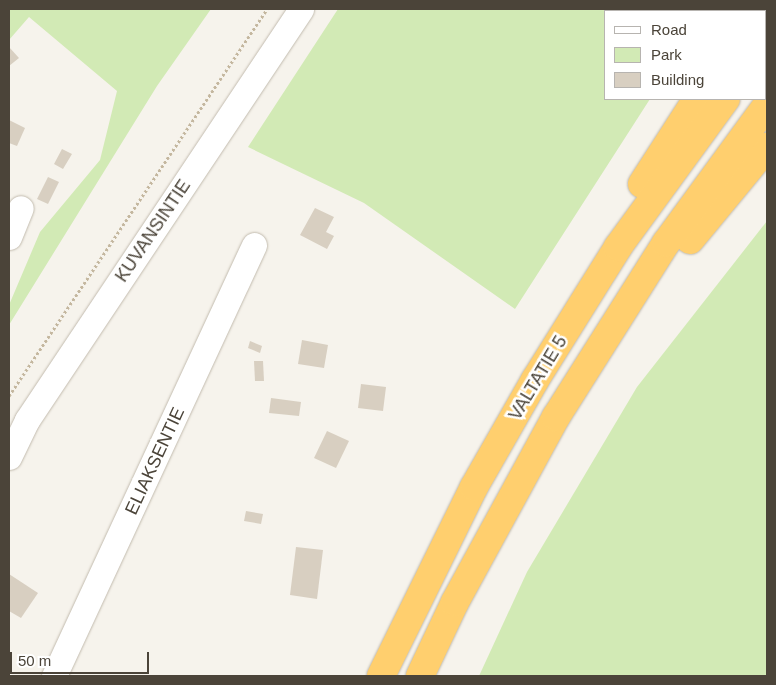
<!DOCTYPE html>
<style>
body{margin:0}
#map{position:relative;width:776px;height:685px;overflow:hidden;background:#f6f3ec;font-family:Arial,sans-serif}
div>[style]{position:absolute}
.green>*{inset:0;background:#d2eab5}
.building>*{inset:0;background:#d8cfc1}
.path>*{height:3px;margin-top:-1.5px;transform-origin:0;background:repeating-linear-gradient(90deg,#c4b79f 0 2.5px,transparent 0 5px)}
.roads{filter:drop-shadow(0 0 1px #c2bbae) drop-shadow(0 0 1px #c2bbae)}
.minor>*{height:25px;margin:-12.5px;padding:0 12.5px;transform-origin:12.5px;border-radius:12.5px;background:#fff}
.highway>*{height:28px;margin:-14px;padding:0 14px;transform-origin:14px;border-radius:14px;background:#ffcf6e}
span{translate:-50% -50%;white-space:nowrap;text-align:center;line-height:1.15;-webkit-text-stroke:5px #fff;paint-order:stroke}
.street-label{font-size:18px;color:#4b4439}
.frame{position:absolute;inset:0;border:10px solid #4b4439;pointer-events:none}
.legend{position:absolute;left:604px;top:10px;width:162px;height:90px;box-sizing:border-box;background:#fff;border:1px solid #b7b4b0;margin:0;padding:6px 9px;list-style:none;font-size:15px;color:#4b4439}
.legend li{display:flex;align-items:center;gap:10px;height:25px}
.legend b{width:25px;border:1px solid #b7b4b0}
.scale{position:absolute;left:10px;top:652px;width:139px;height:22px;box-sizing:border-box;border:2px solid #4b4439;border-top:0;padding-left:6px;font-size:15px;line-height:18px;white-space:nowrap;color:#4b4439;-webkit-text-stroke:4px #fff;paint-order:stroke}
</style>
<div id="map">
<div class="green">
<div style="clip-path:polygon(9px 9px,211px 9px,157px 86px,9px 325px,9px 305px,40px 232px,100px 160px,117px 91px,29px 17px,9px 40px)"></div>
<div style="clip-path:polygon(338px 9px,707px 9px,605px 11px,605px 99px,650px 99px,515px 309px,364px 203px,248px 147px)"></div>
<div style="clip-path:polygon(767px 221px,767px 676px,479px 676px,527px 572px,637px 387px)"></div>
</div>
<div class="building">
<div style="clip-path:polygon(9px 47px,19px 58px,9px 66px)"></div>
<div style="clip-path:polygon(9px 120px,25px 128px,17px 146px,9px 143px)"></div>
<div style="clip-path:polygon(62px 149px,72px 154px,63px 169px,54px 164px)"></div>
<div style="clip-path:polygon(48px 177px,59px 182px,48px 204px,37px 199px)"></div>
<div style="clip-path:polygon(315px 208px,334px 217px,326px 232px,334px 236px,327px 249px,300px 235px)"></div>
<div style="clip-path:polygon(302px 340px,328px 345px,324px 368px,298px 364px)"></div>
<div style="clip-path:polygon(250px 341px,262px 346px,260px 353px,248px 348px)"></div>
<div style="clip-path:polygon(254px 361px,263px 361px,264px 381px,255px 381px)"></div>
<div style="clip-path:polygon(361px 384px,386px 387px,383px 411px,358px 408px)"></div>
<div style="clip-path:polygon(271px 398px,301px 402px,299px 416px,269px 413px)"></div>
<div style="clip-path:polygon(327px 431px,349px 441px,336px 468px,314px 458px)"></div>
<div style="clip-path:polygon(246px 511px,263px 514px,261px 524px,244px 521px)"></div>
<div style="clip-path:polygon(296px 547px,323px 550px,317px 599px,290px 595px)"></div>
<div style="clip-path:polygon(9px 574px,38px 593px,21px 618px,9px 611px)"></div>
</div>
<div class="path">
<div style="left:9px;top:396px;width:465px;rotate:-56.3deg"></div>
</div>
<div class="roads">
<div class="minor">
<div style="left:9px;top:237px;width:31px;rotate:-68deg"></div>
<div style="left:9px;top:457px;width:41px;rotate:-64.1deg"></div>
<div style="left:27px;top:420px;width:494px;rotate:-56.3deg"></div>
<div style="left:54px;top:676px;width:475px;rotate:-65.1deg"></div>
</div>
<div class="highway">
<div style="left:755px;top:11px;width:3px;rotate:-45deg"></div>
<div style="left:765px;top:49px;width:4px;rotate:-56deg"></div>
<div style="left:642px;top:184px;width:101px;rotate:-57.1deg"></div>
<div style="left:690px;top:240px;width:121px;rotate:-50.4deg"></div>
<div style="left:381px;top:676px;width:211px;rotate:-63.8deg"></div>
<div style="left:474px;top:487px;width:123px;rotate:-60.3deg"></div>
<div style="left:535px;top:380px;width:157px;rotate:-58deg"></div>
<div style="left:618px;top:247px;width:183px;rotate:-53.9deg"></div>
<div style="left:420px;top:676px;width:82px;rotate:-64.7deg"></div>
<div style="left:455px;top:602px;width:211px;rotate:-61.4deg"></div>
<div style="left:556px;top:417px;width:206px;rotate:-57.7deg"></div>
<div style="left:666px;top:243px;width:171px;rotate:-53.8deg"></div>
</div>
</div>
<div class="street-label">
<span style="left:153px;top:231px;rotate:-56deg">KUVANSINTIE</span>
<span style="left:538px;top:378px;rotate:-59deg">VALTATIE 5</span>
<span style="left:155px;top:461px;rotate:-65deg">ELIAKSENTIE</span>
</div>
<div class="frame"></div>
<ul class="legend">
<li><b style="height:6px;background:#fff"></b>Road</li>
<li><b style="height:14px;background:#d2eab5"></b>Park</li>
<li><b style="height:14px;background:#d8cfc1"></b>Building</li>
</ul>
<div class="scale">50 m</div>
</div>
